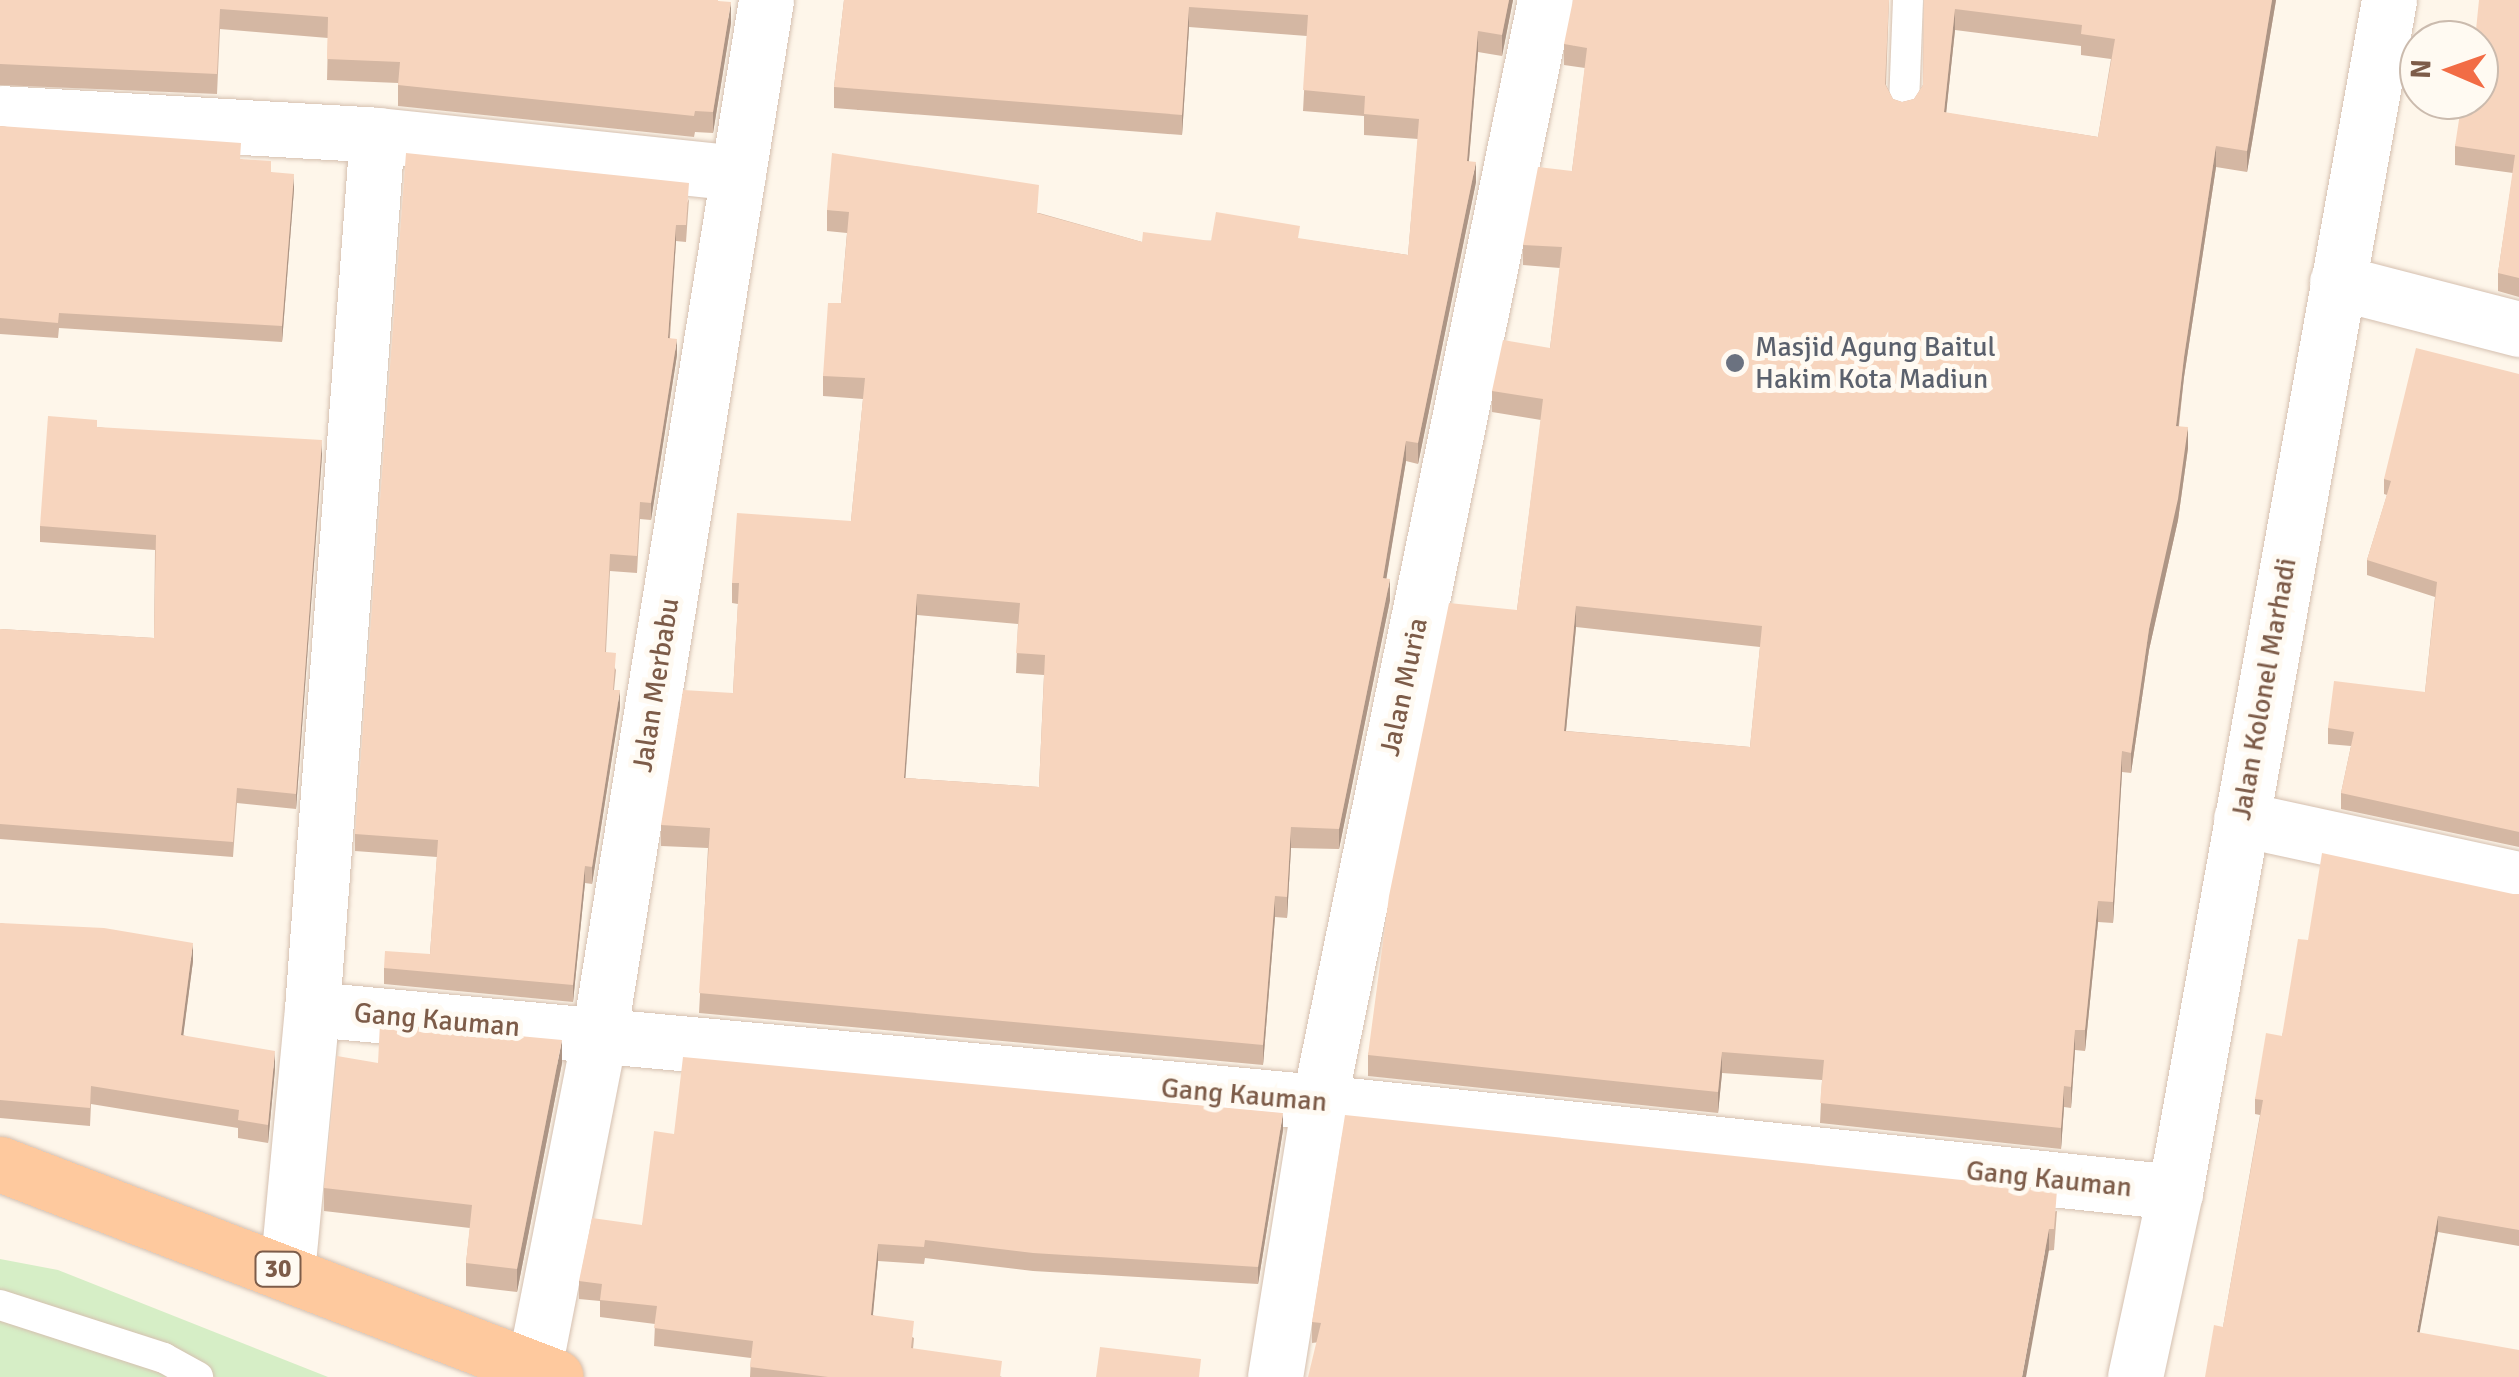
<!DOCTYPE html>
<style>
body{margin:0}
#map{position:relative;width:2519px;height:1377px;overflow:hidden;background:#fef6ea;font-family:Signika,sans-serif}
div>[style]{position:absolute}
.green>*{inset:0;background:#d6eec6}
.roads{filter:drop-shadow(0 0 2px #d5c0b0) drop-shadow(0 0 2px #d5c0b0)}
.service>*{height:30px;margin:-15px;padding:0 15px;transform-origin:15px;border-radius:15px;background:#fff}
.minor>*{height:55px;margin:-27.5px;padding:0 27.5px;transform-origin:27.5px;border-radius:27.5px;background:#fff}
.tertiary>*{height:55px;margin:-27.5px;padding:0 27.5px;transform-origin:27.5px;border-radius:27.5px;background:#fff}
.secondary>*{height:55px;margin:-27.5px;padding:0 27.5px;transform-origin:27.5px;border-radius:27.5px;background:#fff}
.trunk>*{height:55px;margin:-27.5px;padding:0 27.5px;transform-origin:27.5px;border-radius:27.5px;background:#fec99e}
.wall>*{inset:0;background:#d4b7a3}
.shaded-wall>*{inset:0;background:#ad9585}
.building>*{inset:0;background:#f7d5be}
.dots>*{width:28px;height:28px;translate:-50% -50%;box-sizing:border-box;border:5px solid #fffaf2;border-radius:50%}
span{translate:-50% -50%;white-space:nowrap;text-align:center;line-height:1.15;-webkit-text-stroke:10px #fffaf2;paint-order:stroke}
.shield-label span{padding:2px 8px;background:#fffaf2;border:2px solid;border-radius:8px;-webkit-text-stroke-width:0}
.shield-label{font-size:25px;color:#7d5c49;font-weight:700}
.worship-label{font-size:28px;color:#5b616d}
.left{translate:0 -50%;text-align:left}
.street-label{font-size:28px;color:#7d5c49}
.north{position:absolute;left:2399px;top:20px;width:100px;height:100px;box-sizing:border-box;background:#fffaf2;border:2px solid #cbbbae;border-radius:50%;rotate:272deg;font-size:28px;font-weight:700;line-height:40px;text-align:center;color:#7d5c49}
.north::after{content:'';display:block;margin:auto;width:35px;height:45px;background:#f26c45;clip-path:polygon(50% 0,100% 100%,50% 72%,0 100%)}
</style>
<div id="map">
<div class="green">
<div style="clip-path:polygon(0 1259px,58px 1270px,328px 1377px,0 1377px)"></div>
</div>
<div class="roads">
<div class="service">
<div style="left:1904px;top:104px;width:104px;rotate:-87.8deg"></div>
<div style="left:0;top:1305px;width:172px;rotate:17.9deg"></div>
<div style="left:164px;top:1358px;width:39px;rotate:29deg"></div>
</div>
<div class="minor">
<div style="left:0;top:113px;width:378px;rotate:3.3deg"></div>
<div style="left:2337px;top:282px;width:188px;rotate:14.5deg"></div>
<div style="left:2241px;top:819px;width:284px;rotate:12.2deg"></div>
<div style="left:312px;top:1009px;width:1011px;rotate:5.28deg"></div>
<div style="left:1319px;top:1102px;width:861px;rotate:6deg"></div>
<div style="left:287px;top:1273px;width:265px;rotate:-84.6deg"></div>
<div style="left:312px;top:1009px;width:876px;rotate:-85.75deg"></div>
<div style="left:377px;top:135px;width:363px;rotate:6deg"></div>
<div style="left:1275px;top:1377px;width:278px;rotate:-80.9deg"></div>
<div style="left:1319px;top:1102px;width:1125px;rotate:-78.41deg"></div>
</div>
<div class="tertiary">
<div style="left:534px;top:1368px;width:338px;rotate:-78.9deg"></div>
<div style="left:599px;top:1036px;width:1049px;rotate:-80.84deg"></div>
</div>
<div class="secondary">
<div style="left:2135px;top:1377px;width:189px;rotate:-77.8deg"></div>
<div style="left:2175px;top:1192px;width:1211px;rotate:-79.82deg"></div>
</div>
<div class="trunk">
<div style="left:0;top:1164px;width:595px;rotate:20.96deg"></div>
</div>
</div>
<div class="wall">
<div style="clip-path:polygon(0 0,719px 1px,731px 23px,713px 133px,695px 132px,694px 137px,398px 106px,398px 83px,327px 80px,328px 38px,220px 29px,217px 94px,0 85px)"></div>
<div style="clip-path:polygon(evenodd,844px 0,1513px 0,1502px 56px,1478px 52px,1469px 161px,1476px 182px,1418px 464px,1406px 461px,1386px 579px,1390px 600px,1339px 849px,1291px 848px,1287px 918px,1275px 917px,1263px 1065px,699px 1013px,708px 848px,661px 846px,661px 825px,733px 693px,738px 604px,732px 603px,732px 583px,851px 521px,863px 399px,823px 396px,823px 376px,841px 303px,847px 233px,827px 231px,827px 210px,1039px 213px,1142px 242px,1300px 239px,1408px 255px,1418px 139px,1364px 135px,1364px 116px,1303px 111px,1307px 36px,1189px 27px,1182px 135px,834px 108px,834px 87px,844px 0,917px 615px,1018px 624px,1016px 673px,1044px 675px,1039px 787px,905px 778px,917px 615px)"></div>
<div style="clip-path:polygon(evenodd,1889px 0,1886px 85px,1893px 99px,1902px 102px,1914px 99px,1923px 85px,1924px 0,2276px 0,2247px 172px,2216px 167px,2184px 377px,2179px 426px,2188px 448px,2178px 520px,2149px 650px,2131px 773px,2122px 772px,2113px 923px,2098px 922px,2085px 1051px,2075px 1050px,2071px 1108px,2064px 1107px,2061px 1149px,1820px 1123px,1822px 1080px,1722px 1073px,1718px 1113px,1368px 1076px,1368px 1055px,1517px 610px,1541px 420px,1492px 412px,1492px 391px,1550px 348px,1560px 268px,1523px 265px,1523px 245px,1572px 171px,1585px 68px,1564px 65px,1564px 44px,1889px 0,1955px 30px,2081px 46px,2081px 55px,2111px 59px,2098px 137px,1946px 113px,1955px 30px,1889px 0,1576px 627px,1760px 647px,1750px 747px,1566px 731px,1576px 627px)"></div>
<div style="clip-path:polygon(2519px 0,2519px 297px,2498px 291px,2498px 273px,2513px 173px,2455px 165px,2455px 146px)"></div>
<div style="clip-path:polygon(0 126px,241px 159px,271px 172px,294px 189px,282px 342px,59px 328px,58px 338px,0 334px)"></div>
<div style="clip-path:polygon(689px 199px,686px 242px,676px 241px,670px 338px,677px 355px,651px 520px,640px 519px,637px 573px,610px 571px,606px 652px,616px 670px,614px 690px,620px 707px,592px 884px,585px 883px,573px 1002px,384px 984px,384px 968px,430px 954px,437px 857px,355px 851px,355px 834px)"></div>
<div style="clip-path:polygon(2519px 374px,2519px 847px,2341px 809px,2341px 793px,2351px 746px,2328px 744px,2328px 728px,2425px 692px,2435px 597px,2367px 575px,2367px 560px,2387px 495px,2384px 494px,2384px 479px)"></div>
<div style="clip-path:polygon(97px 427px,322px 455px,296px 809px,237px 803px,233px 857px,0 839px,0 629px,154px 638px,155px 550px,40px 542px,40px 526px)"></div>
<div style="clip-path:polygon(2513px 894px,2519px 894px,2519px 1246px,2438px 1232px,2223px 1327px,2260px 1115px,2255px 1114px,2255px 1099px,2282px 1036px,2308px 940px)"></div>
<div style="clip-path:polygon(0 923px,193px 961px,183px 1035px,275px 1069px,268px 1143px,238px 1138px,238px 1128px,91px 1104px,90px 1126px,0 1118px)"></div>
<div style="clip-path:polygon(562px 1063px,517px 1292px,466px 1286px,466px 1263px,470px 1228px,324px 1211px,324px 1188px)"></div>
<div style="clip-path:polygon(1283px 1130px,1258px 1284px,1033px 1271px,925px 1258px,924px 1264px,878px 1261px,873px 1315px,914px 1338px,913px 1349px,1002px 1377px,750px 1377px,751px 1358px,654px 1346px,655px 1324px,600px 1317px,600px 1301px,579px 1299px,579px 1281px,642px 1225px,674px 1134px)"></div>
<div style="clip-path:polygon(2057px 1211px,2054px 1250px,1312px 1343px,1312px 1322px)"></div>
</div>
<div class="shaded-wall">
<div style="clip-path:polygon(1509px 0,1513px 0,1502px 56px,1502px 35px)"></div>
<div style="clip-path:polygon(2272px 0,2276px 0,2247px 172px,2247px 151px)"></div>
<div style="clip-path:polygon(731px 2px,731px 23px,713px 133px,713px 112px)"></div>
<div style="clip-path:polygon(1189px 7px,1189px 27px,1182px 135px,1182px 115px)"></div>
<div style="clip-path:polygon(1955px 9px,1955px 30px,1944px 133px,1944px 112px)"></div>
<div style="clip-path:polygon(1478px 31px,1478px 52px,1467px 182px,1467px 161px)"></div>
<div style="clip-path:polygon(2216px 146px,2216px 167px,2184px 377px,2176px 446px,2176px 426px,2184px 357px)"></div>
<div style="clip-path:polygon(1476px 162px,1476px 182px,1418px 464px,1418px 443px)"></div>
<div style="clip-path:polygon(294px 174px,294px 189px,282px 342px,282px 326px)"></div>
<div style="clip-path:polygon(676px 225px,676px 241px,668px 355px,668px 338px)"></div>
<div style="clip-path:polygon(677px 339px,677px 355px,651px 520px,651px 503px)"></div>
<div style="clip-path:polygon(2188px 427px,2188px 448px,2178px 520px,2149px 650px,2131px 773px,2131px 753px,2149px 629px)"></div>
<div style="clip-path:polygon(322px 440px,322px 455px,296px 809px,296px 794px)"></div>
<div style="clip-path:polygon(1406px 441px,1406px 461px,1383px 599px,1383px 578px)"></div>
<div style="clip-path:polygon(1390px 579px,1390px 600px,1339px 849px,1339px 829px)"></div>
<div style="clip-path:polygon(917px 594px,917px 615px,904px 798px,904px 778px)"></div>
<div style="clip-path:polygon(1576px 606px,1576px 627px,1564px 751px,1564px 731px)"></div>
<div style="clip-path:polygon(620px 690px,620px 707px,592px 884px,592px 867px)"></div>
<div style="clip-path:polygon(2122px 751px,2122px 772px,2113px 923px,2113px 902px)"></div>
<div style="clip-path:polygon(1291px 827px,1291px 848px,1287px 918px,1287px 897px)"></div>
<div style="clip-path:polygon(585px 866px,585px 883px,573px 1002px,573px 985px)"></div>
<div style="clip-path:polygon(1275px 896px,1275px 917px,1263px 1065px,1263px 1045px)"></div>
<div style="clip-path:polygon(2098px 901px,2098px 922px,2085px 1051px,2085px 1030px)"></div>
<div style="clip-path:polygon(193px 943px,193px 961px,181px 1053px,181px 1035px)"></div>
<div style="clip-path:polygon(2075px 1030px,2075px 1050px,2071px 1108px,2071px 1087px)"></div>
<div style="clip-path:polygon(562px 1040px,562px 1063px,517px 1292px,517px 1269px)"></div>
<div style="clip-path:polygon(275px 1051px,275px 1069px,268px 1143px,268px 1125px)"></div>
<div style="clip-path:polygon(1722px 1052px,1722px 1073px,1718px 1113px,1718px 1092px)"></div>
<div style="clip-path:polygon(2064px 1086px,2064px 1107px,2061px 1149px,2061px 1128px)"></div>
<div style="clip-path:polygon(1283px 1113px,1283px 1130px,1258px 1284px,1258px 1267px)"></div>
<div style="clip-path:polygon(2438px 1216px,2438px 1232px,2417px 1347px,2417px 1332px)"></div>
<div style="clip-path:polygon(2049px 1229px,2049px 1250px,2026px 1377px,2022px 1377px)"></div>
<div style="clip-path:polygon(878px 1244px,878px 1261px,871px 1333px,871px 1315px)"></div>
</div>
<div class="building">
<div style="clip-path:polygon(0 0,718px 0,718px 1px,731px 2px,713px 112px,695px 111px,694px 116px,398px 85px,400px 62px,327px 59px,328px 17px,220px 9px,217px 74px,0 64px)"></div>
<div style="clip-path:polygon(evenodd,844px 0,1509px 0,1502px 35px,1478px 31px,1467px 161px,1476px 162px,1418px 443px,1406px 441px,1383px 578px,1390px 579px,1339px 829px,1291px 827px,1287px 897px,1275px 896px,1263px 1045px,699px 993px,710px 828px,661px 825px,683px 690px,733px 693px,739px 583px,732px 583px,737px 513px,851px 521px,865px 378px,823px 376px,828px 303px,841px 303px,849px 212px,827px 210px,832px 153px,1039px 185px,1037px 213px,1142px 242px,1143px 232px,1211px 241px,1216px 212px,1300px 226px,1298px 238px,1408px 255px,1419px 119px,1364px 114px,1365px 96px,1303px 90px,1308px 15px,1189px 7px,1182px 115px,834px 87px,844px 0,917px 594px,1020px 603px,1016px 653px,1045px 655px,1039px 787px,904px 778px,917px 594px)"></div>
<div style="clip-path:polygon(evenodd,1573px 0,1889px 0,1885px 84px,1893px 99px,1902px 102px,1914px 99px,1923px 85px,1924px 0,2272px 0,2247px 151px,2216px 146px,2184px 357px,2176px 426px,2188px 427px,2178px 499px,2149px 629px,2131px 753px,2122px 751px,2113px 902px,2098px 901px,2085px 1030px,2075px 1030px,2071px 1087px,2064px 1086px,2061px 1128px,1820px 1103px,1824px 1060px,1722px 1052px,1718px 1092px,1368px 1055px,1389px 896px,1449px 603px,1517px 610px,1543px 399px,1492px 391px,1503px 340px,1550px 348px,1562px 247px,1523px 245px,1538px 167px,1572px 171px,1587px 48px,1564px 44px,1573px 0,1955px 9px,2082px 25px,2081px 34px,2115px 39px,2098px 137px,1944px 112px,1955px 9px,1573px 0,1576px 606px,1762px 626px,1750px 747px,1564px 731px,1576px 606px)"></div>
<div style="clip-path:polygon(2479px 0,2519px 0,2519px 278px,2498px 273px,2515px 155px,2455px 146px,2462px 100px,2479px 100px,2479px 40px,2475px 40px)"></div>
<div style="clip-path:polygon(0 126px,241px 143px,240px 159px,271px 161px,271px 172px,294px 174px,282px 326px,59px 313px,58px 323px,0 318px)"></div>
<div style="clip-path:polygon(406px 153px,689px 183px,686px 225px,676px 225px,668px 338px,677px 339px,651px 503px,640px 502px,637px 556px,610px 554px,605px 652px,616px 653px,613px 690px,620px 690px,592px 867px,585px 866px,573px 985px,384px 968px,385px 951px,430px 954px,438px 840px,355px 834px)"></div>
<div style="clip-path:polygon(2416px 348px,2519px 374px,2519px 832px,2341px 793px,2354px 732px,2328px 728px,2334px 681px,2425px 692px,2437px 582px,2367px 560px,2391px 481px,2384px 479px)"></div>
<div style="clip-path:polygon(48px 416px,97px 420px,97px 427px,322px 440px,296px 794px,237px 788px,233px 842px,0 824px,0 629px,154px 638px,156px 535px,40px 526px)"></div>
<div style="clip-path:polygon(2322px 853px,2513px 894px,2519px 894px,2519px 1230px,2438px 1216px,2417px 1332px,2519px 1350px,2519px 1377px,2205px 1377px,2214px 1325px,2223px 1327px,2263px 1100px,2255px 1099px,2266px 1033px,2282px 1036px,2298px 939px,2308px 940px)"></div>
<div style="clip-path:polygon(0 923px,104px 928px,193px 943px,181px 1035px,275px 1051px,268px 1125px,238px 1120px,239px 1110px,91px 1086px,90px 1108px,0 1100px)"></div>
<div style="clip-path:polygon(380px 1023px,562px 1040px,517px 1269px,466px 1263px,472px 1205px,324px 1188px,337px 1056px,378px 1063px)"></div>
<div style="clip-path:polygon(683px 1057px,1283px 1113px,1258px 1267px,1033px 1253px,925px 1240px,924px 1247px,878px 1244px,871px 1315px,914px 1321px,911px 1348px,1002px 1361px,1000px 1377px,828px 1377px,750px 1367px,753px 1341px,654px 1328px,657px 1306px,600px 1300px,602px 1284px,579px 1281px,592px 1218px,642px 1225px,654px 1131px,674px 1134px)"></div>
<div style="clip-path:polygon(1345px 1115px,2057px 1190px,2054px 1229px,2049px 1229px,2022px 1377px,1308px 1377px,1321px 1323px,1312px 1322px)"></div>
<div style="clip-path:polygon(1100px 1347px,1201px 1359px,1199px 1377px,1096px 1377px)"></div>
</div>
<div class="dots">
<div style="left:1735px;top:363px;background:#6b7280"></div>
</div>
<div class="shield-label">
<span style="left:278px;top:1269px">30</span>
</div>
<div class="worship-label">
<span class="left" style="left:1755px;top:363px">Masjid Agung Baitul<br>Hakim Kota Madiun</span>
</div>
<div class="street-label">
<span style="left:656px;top:685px;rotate:-81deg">Jalan Merbabu</span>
<span style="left:1404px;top:687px;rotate:-78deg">Jalan Muria</span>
<span style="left:2264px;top:689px;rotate:-80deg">Jalan Kolonel Marhadi</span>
<span style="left:437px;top:1020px;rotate:5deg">Gang Kauman</span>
<span style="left:1244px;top:1095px;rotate:5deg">Gang Kauman</span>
<span style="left:2049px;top:1179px;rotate:6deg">Gang Kauman</span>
</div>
<div class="north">N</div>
</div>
